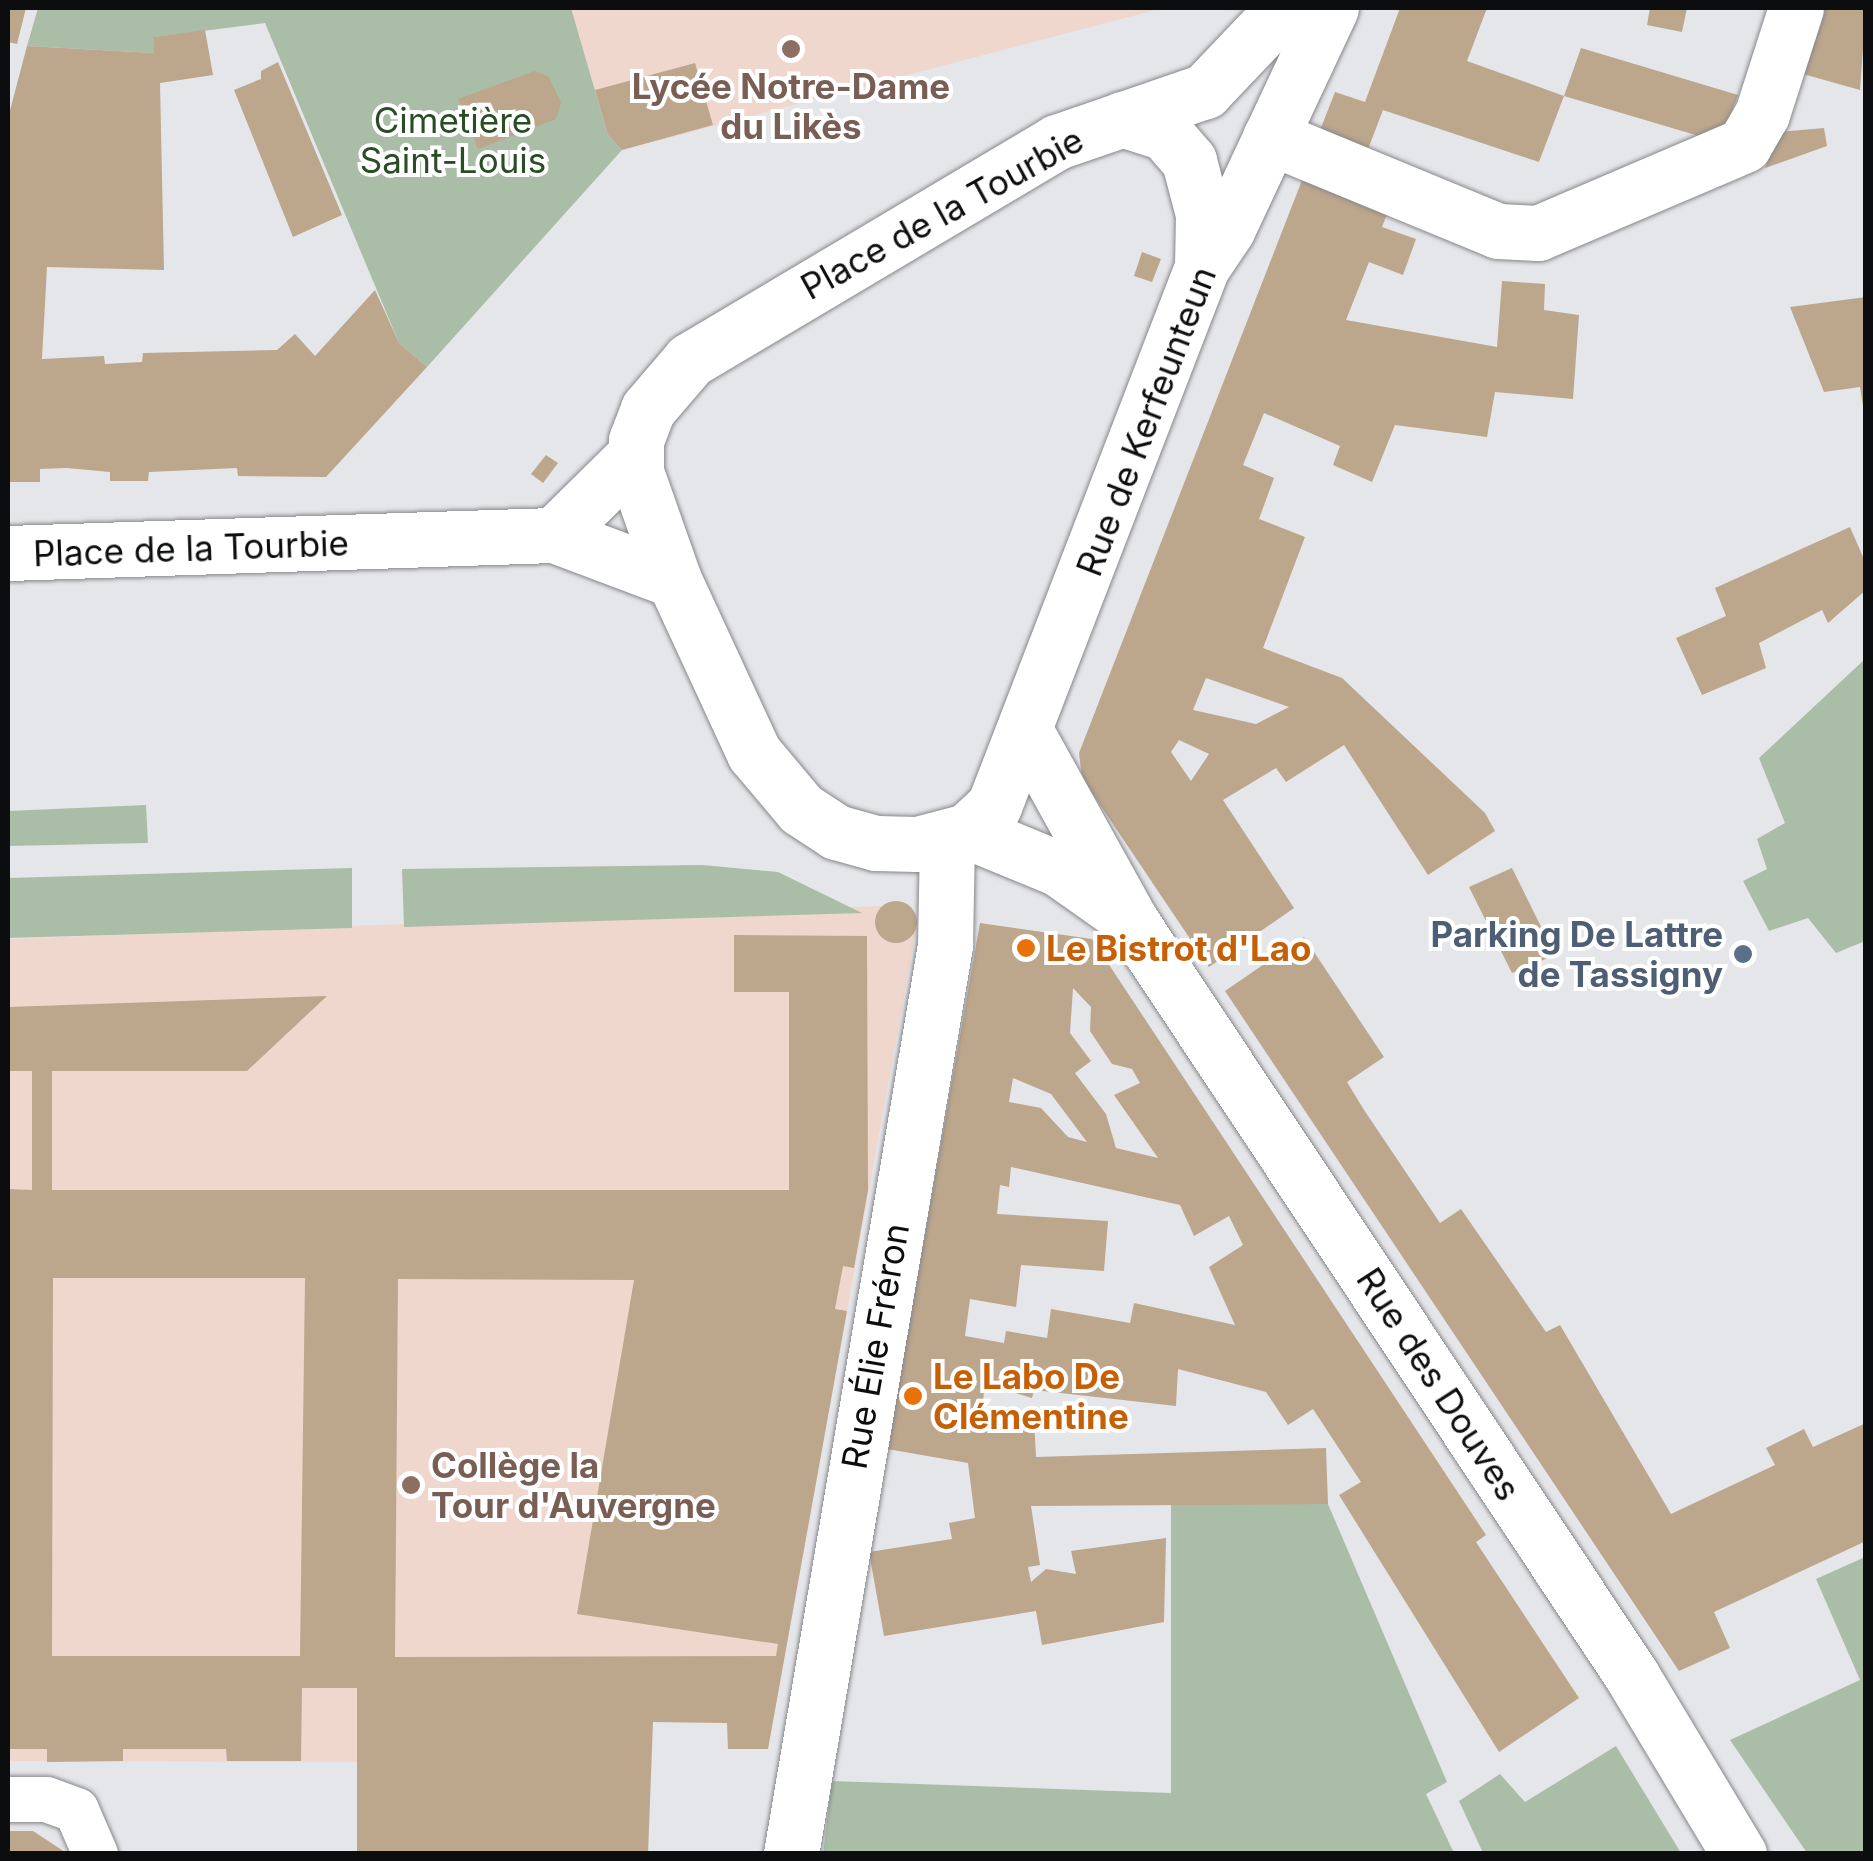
<!DOCTYPE html>
<meta charset="utf-8">
<style>
body{margin:0}
#map{position:relative;width:1873px;height:1861px;overflow:hidden;background:#e5e6ea;font-family:Inter,sans-serif}
div>[style]{position:absolute}
.education>*{inset:0;background:#efd7cd}
.green>*{inset:0;background:#aabea7}
.building>*{inset:0;background:#bca68c}
.round{border-radius:50%}
.roads{filter:drop-shadow(0 0 2px #86878a) drop-shadow(0 0 2px #86878a)}
.pedestrian>*{height:45px;margin:-22.5px;padding:0 22.5px;transform-origin:22.5px;border-radius:22.5px;background:#fff}
.minor>*{height:55px;margin:-27.5px;padding:0 27.5px;transform-origin:27.5px;border-radius:27.5px;background:#fff}
.tertiary>*{height:55px;margin:-27.5px;padding:0 27.5px;transform-origin:27.5px;border-radius:27.5px;background:#fff}
.secondary>*{height:55px;margin:-27.5px;padding:0 27.5px;transform-origin:27.5px;border-radius:27.5px;background:#fff}
.dots>*{width:28px;height:28px;translate:-50% -50%;box-sizing:border-box;border:5px solid #fff;border-radius:50%}
span{translate:-50% -50%;white-space:nowrap;text-align:center;line-height:1.15;-webkit-text-stroke:8px #fff;paint-order:stroke}
.education-label{font-size:35px;color:#785e54;font-weight:700}
.left{translate:0 -50%;text-align:left}
.park-label{font-size:35px;color:#2b4d26}
.street-label{font-size:35px;color:#0c0d0e}
.service-label{font-size:35px;color:#4e5e75;font-weight:700}
.right{translate:-100% -50%;text-align:right}
.food-label{font-size:35px;color:#c56008;font-weight:700}
.frame{position:absolute;inset:0;border:10px solid #0c0d0e;pointer-events:none}
</style>
<div id="map">
<div class="education">
<div style="clip-path:polygon(571px 8px,1163px 8px,622px 150px,608px 135px)"></div>
<div style="clip-path:polygon(909px 905px,917px 924px,768px 1749px,728px 1749px,727px 1723px,653px 1722px,357px 1762px,8px 1761px,8px 939px)"></div>
</div>
<div class="green">
<div style="clip-path:polygon(38px 8px,571px 8px,608px 135px,622px 150px,427px 367px,399px 343px,265px 23px,155px 37px,154px 53px,27px 46px)"></div>
<div style="clip-path:polygon(1865px 659px,1865px 941px,1836px 953px,1808px 918px,1769px 931px,1743px 881px,1767px 869px,1757px 839px,1785px 823px,1759px 758px)"></div>
<div style="clip-path:polygon(146px 805px,148px 843px,8px 846px,8px 811px)"></div>
<div style="clip-path:polygon(702px 865px,778px 872px,862px 913px,404px 927px,402px 869px)"></div>
<div style="clip-path:polygon(352px 868px,352px 928px,8px 938px,8px 878px)"></div>
<div style="clip-path:polygon(1171px 1504px,1328px 1504px,1447px 1782px,1426px 1794px,1454px 1853px,823px 1854px,832px 1781px,1171px 1793px)"></div>
<div style="clip-path:polygon(1865px 1557px,1865px 1853px,1807px 1853px,1730px 1740px,1860px 1680px,1816px 1579px)"></div>
<div style="clip-path:polygon(1616px 1746px,1681px 1853px,1483px 1853px,1459px 1801px,1500px 1774px,1525px 1802px)"></div>
</div>
<div class="building">
<div style="clip-path:polygon(8px 8px,26px 8px,17px 44px,8px 42px)"></div>
<div style="clip-path:polygon(1400px 8px,1487px 8px,1467px 61px,1564px 96px,1581px 48px,1738px 95px,1727px 124px,1699px 136px,1564px 96px,1539px 162px,1383px 110px,1365px 157px,1317px 138px,1335px 92px,1365px 102px)"></div>
<div style="clip-path:polygon(1650px 8px,1687px 8px,1682px 32px,1647px 25px)"></div>
<div style="clip-path:polygon(1823px 8px,1866px 8px,1860px 90px,1803px 74px)"></div>
<div style="clip-path:polygon(205px 30px,213px 75px,160px 83px,164px 270px,47px 267px,42px 359px,104px 356px,105px 364px,142px 362px,143px 353px,277px 350px,295px 334px,315px 356px,375px 290px,399px 343px,427px 367px,326px 477px,238px 476px,237px 468px,149px 472px,148px 481px,110px 481px,110px 472px,67px 468px,40px 469px,40px 482px,8px 482px,8px 118px,27px 46px,154px 53px,154px 37px)"></div>
<div style="clip-path:polygon(278px 62px,342px 215px,293px 237px,234px 90px,261px 79px,261px 71px)"></div>
<div style="clip-path:polygon(695px 63px,713px 125px,622px 150px,608px 135px,595px 90px)"></div>
<div style="clip-path:polygon(535px 71px,549px 77px,561px 103px,556px 119px,478px 149px,458px 99px)"></div>
<div style="clip-path:polygon(1824px 128px,1827px 146px,1765px 168px,1779px 132px)"></div>
<div style="clip-path:polygon(evenodd,1306px 170px,1391px 204px,1382px 227px,1416px 239px,1403px 275px,1369px 262px,1346px 320px,1497px 347px,1502px 281px,1545px 284px,1544px 310px,1579px 315px,1573px 399px,1495px 392px,1487px 437px,1395px 425px,1372px 482px,1333px 465px,1340px 446px,1264px 413px,1243px 465px,1274px 478px,1259px 519px,1305px 537px,1263px 648px,1342px 678px,1485px 813px,1495px 831px,1428px 875px,1344px 745px,1286px 782px,1276px 768px,1223px 800px,1294px 908px,1209px 967px,1082px 778px,1079px 753px,1306px 170px,1206px 678px,1289px 707px,1256px 724px,1193px 710px,1206px 678px,1306px 170px,1179px 740px,1209px 754px,1191px 781px,1171px 752px,1179px 740px)"></div>
<div style="clip-path:polygon(1142px 252px,1161px 259px,1152px 282px,1134px 276px)"></div>
<div style="clip-path:polygon(1866px 297px,1866px 406px,1863px 406px,1860px 387px,1824px 392px,1790px 307px)"></div>
<div style="clip-path:polygon(546px 455px,558px 463px,543px 483px,531px 474px)"></div>
<div style="clip-path:polygon(1850px 527px,1866px 564px,1866px 590px,1828px 623px,1822px 610px,1759px 643px,1766px 668px,1702px 695px,1676px 638px,1726px 616px,1715px 588px)"></div>
<div style="clip-path:polygon(1512px 868px,1555px 955px,1512px 973px,1469px 887px)"></div>
<div class="round" style="left:875px;top:901px;width:42px;height:42px"></div>
<div style="clip-path:polygon(evenodd,980px 923px,1092px 939px,1486px 1535px,1476px 1542px,1579px 1698px,1499px 1752px,1339px 1495px,1361px 1482px,1313px 1409px,1288px 1425px,1266px 1392px,1178px 1369px,1176px 1406px,1034px 1390px,1032px 1398px,985px 1384px,982px 1409px,1034px 1418px,1036px 1457px,1326px 1448px,1328px 1504px,1031px 1506px,1040px 1565px,1028px 1567px,1031px 1582px,1046px 1569px,1076px 1574px,1071px 1551px,1166px 1538px,1164px 1622px,1042px 1645px,1036px 1611px,884px 1636px,869px 1552px,952px 1539px,949px 1523px,975px 1518px,968px 1463px,887px 1449px,980px 923px,1073px 988px,1091px 1007px,1090px 1031px,1112px 1064px,1132px 1069px,1140px 1083px,1114px 1095px,1158px 1158px,1116px 1148px,1106px 1114px,1075px 1073px,1091px 1061px,1070px 1033px,1073px 988px,980px 923px,1013px 1078px,1051px 1094px,1087px 1142px,1068px 1137px,1041px 1108px,1009px 1102px,1013px 1078px,980px 923px,1011px 1167px,1180px 1205px,1194px 1236px,1229px 1216px,1243px 1245px,1209px 1267px,1235px 1325px,1134px 1303px,1130px 1323px,1051px 1309px,1047px 1338px,1006px 1331px,1004px 1343px,965px 1336px,970px 1299px,1016px 1307px,1021px 1265px,1104px 1271px,1108px 1221px,997px 1214px,1000px 1185px,1009px 1187px,1011px 1167px)"></div>
<div style="clip-path:polygon(evenodd,734px 935px,867px 936px,868px 1190px,854px 1268px,843px 1266px,835px 1309px,847px 1311px,768px 1749px,728px 1749px,727px 1723px,653px 1722px,648px 1854px,357px 1854px,357px 1688px,302px 1688px,301px 1761px,227px 1761px,226px 1749px,123px 1749px,123px 1761px,47px 1762px,47px 1749px,8px 1749px,8px 1189px,32px 1190px,32px 1071px,8px 1071px,8px 1007px,327px 996px,247px 1071px,52px 1071px,52px 1190px,789px 1190px,789px 992px,734px 992px,734px 935px,53px 1278px,305px 1278px,300px 1656px,52px 1656px,53px 1278px,734px 935px,398px 1279px,634px 1280px,577px 1614px,778px 1644px,776px 1656px,395px 1657px,398px 1279px)"></div>
<div style="clip-path:polygon(1304px 937px,1384px 1057px,1347px 1082px,1364px 1110px,1440px 1223px,1461px 1209px,1546px 1332px,1560px 1325px,1671px 1514px,1775px 1465px,1766px 1448px,1804px 1429px,1813px 1447px,1866px 1423px,1866px 1541px,1714px 1612px,1730px 1648px,1679px 1671px,1225px 991px)"></div>
<div style="clip-path:polygon(8px 1831px,33px 1831px,68px 1854px,8px 1854px)"></div>
</div>
<div class="roads">
<div class="pedestrian">
<div style="left:8px;top:1799px;width:38px"></div>
<div style="left:46px;top:1799px;width:32px;rotate:20deg"></div>
<div style="left:76px;top:1810px;width:48px;rotate:66.6deg"></div>
</div>
<div class="minor">
<div style="left:1270px;top:137px;width:247px;rotate:22.4deg"></div>
<div style="left:1498px;top:231px;width:40px;rotate:2.9deg"></div>
<div style="left:1538px;top:233px;width:224px;rotate:-23.1deg"></div>
<div style="left:1744px;top:145px;width:36px;rotate:-60deg"></div>
<div style="left:1762px;top:114px;width:111px;rotate:-72.2deg"></div>
<div style="left:791px;top:1854px;width:922px;rotate:-80.38deg"></div>
<div style="left:945px;top:945px;width:107px;rotate:-88.9deg"></div>
</div>
<div class="tertiary">
<div style="left:554px;top:535px;width:112px;rotate:-44.6deg"></div>
<div style="left:8px;top:553px;width:546px;rotate:-1.89deg"></div>
<div style="left:554px;top:535px;width:128px;rotate:20.6deg"></div>
</div>
<div class="secondary">
<div style="left:1284px;top:8px;width:115px;rotate:133.6deg"></div>
<div style="left:1205px;top:91px;width:157px;rotate:161deg"></div>
<div style="left:1057px;top:142px;width:427px;rotate:149.3deg"></div>
<div style="left:690px;top:360px;width:65px;rotate:130.6deg"></div>
<div style="left:648px;top:409px;width:33px;rotate:111deg"></div>
<div style="left:636px;top:440px;width:32px;rotate:90deg"></div>
<div style="left:636px;top:472px;width:114px;rotate:70.6deg"></div>
<div style="left:674px;top:580px;width:191px;rotate:65.2deg"></div>
<div style="left:754px;top:753px;width:73px;rotate:50deg"></div>
<div style="left:801px;top:809px;width:42px;rotate:33.3deg"></div>
<div style="left:836px;top:832px;width:41px;rotate:15.4deg"></div>
<div style="left:876px;top:843px;width:41px;rotate:1.4deg"></div>
<div style="left:917px;top:844px;width:52px;rotate:-14.6deg"></div>
<div style="left:967px;top:831px;width:37px;rotate:-43deg"></div>
<div style="left:994px;top:806px;width:578px;rotate:-68.9deg"></div>
<div style="left:1202px;top:267px;width:45px;rotate:-56deg"></div>
<div style="left:1227px;top:230px;width:245px;rotate:-64.9deg"></div>
<div style="left:1122px;top:119px;width:45px;rotate:18deg"></div>
<div style="left:1165px;top:133px;width:37px;rotate:49deg"></div>
<div style="left:1189px;top:161px;width:55px;rotate:75.2deg"></div>
<div style="left:1203px;top:214px;width:53px;rotate:91.1deg"></div>
<div style="left:1026px;top:732px;width:215px;rotate:61deg"></div>
<div style="left:1130px;top:920px;width:907px;rotate:56.41deg"></div>
<div style="left:1632px;top:1676px;width:208px;rotate:59deg"></div>
<div style="left:967px;top:831px;width:100px;rotate:22.4deg"></div>
<div style="left:1059px;top:869px;width:75px;rotate:35.2deg"></div>
</div>
</div>
<div class="dots">
<div style="left:791px;top:49px;background:#8d6e63"></div>
<div style="left:1026px;top:948px;background:#e8710a"></div>
<div style="left:1743px;top:954px;background:#5c6f8a"></div>
<div style="left:913px;top:1396px;background:#e8710a"></div>
<div style="left:411px;top:1485px;background:#8d6e63"></div>
</div>
<div class="education-label">
<span style="left:791px;top:106px">Lycée Notre-Dame<br>du Likès</span>
<span class="left" style="left:431px;top:1485px">Collège la<br>Tour d'Auvergne</span>
</div>
<div class="park-label">
<span style="left:453px;top:140px">Cimetière<br>Saint-Louis</span>
</div>
<div class="street-label">
<span style="left:942px;top:213px;rotate:-29deg">Place de la Tourbie</span>
<span style="left:1146px;top:421px;rotate:-69deg">Rue de Kerfeunteun</span>
<span style="left:191px;top:548px;rotate:-2deg">Place de la Tourbie</span>
<span style="left:875px;top:1346px;rotate:-80deg">Rue Élie Fréron</span>
<span style="left:1439px;top:1384px;rotate:57deg">Rue des Douves</span>
</div>
<div class="service-label">
<span class="right" style="left:1723px;top:954px">Parking De Lattre<br>de Tassigny</span>
</div>
<div class="food-label">
<span class="left" style="left:1046px;top:948px">Le Bistrot d'Lao</span>
<span class="left" style="left:933px;top:1396px">Le Labo De<br>Clémentine</span>
</div>
<div class="frame"></div>
</div>
